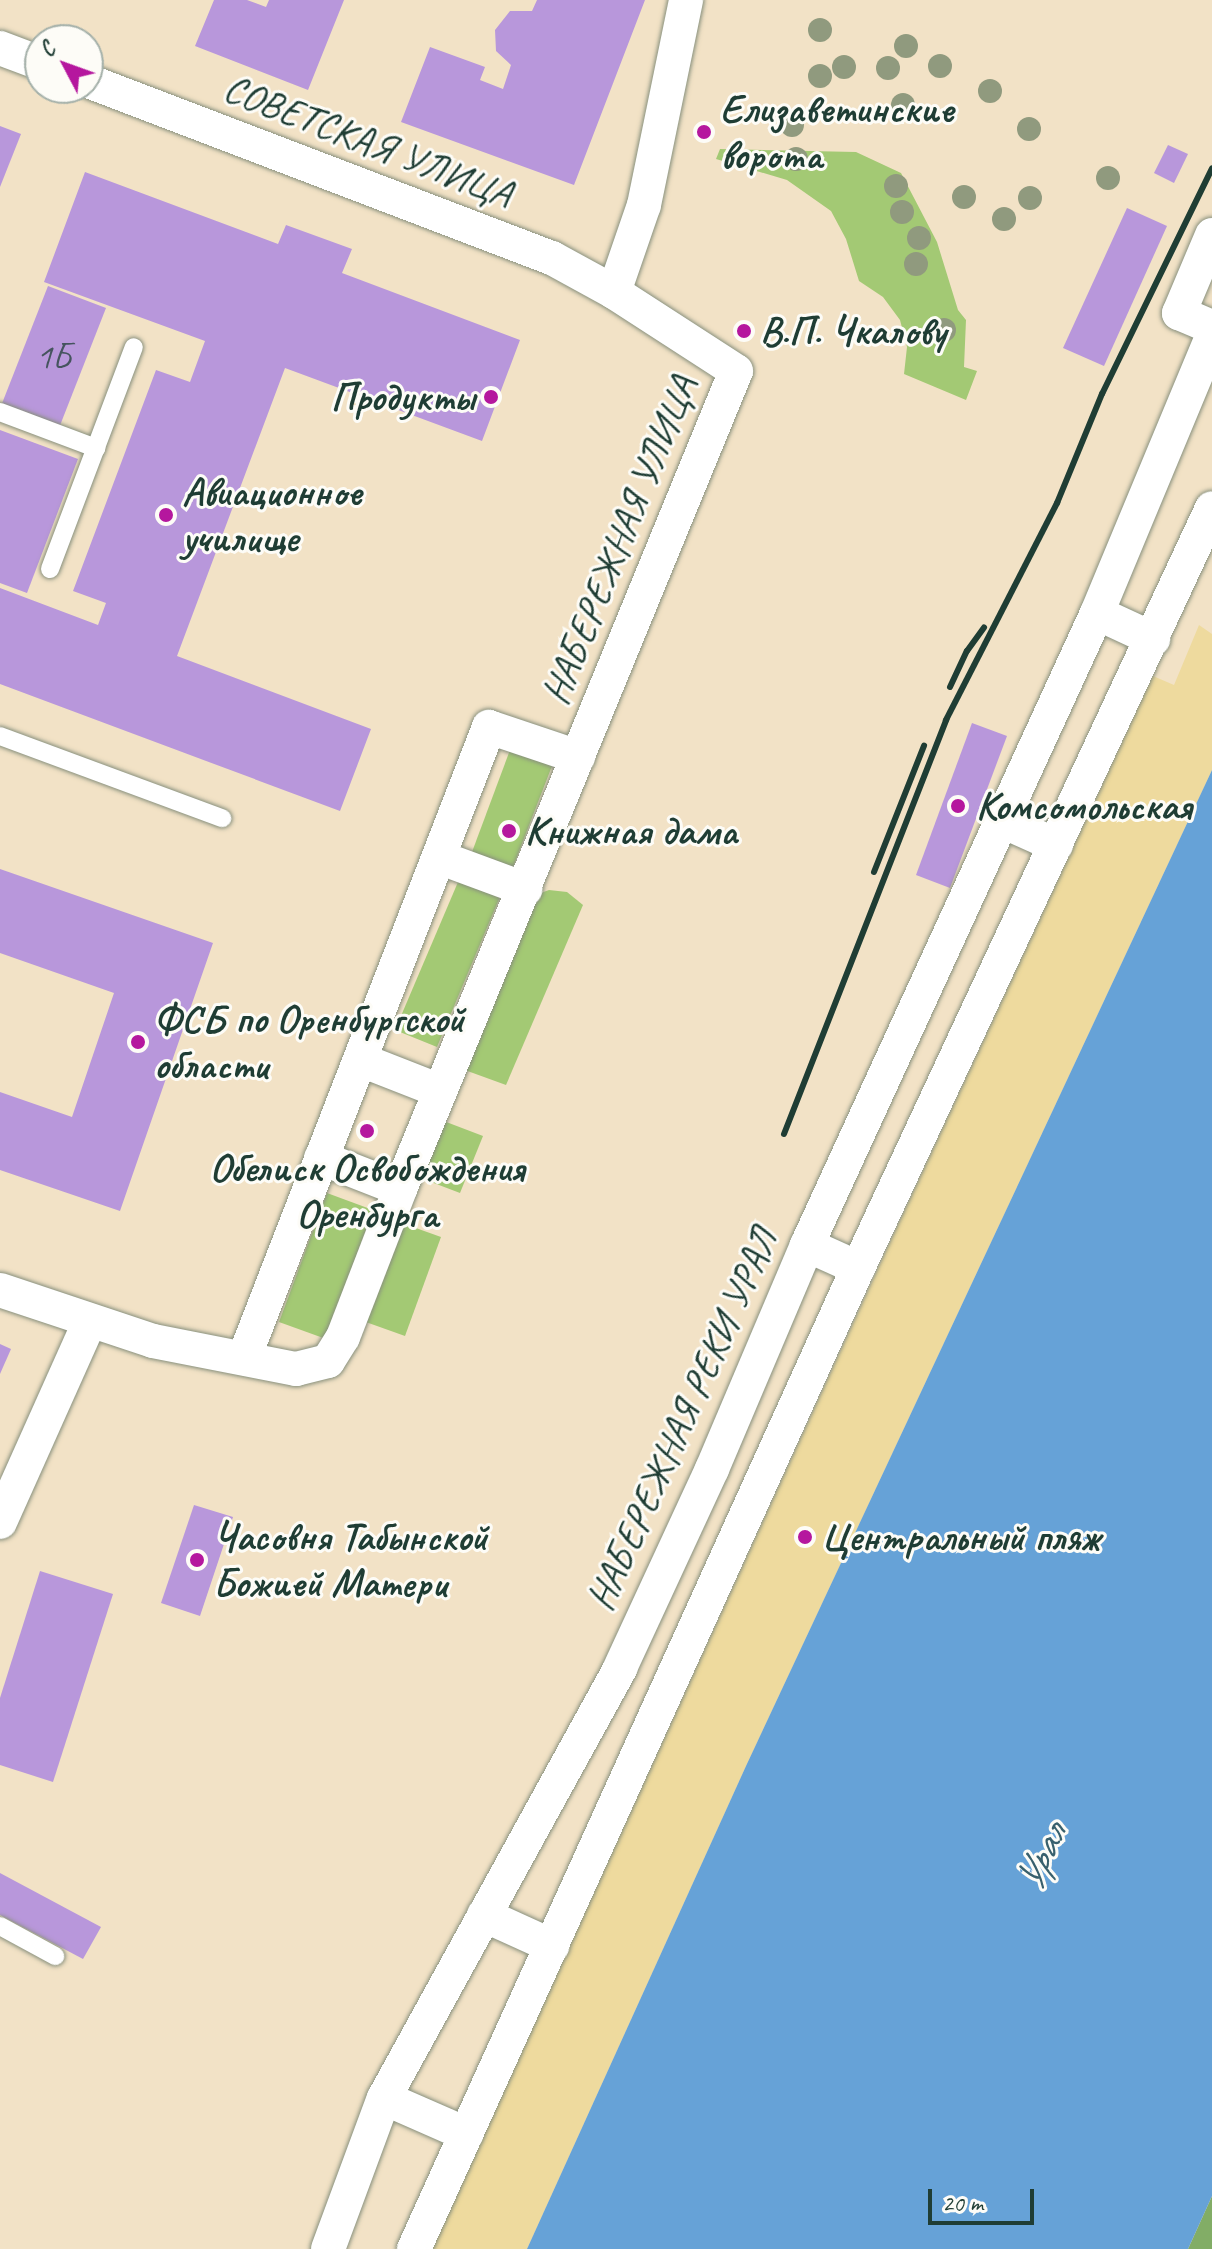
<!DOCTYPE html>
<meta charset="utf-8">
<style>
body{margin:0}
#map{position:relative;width:1212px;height:2249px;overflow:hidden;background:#f2e2c6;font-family:Caveat,sans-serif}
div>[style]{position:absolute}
.green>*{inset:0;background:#a3c974}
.forest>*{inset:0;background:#82ad66}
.sand>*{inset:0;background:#eeda9e}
.water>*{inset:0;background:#66a2d7}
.building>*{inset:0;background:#b897db}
.roads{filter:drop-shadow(0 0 2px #88907d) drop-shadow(0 0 2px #88907d)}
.lane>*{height:18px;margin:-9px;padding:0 9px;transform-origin:9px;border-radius:9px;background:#fff}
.street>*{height:34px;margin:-17px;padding:0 17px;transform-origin:17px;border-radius:17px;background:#fff}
.rail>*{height:6px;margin:-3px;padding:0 3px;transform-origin:3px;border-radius:3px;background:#1f3d34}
.trees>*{width:24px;height:24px;margin:-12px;border-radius:50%;background:#909a7e}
.dots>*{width:22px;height:22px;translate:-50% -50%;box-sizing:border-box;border:4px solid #fdfcf7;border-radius:50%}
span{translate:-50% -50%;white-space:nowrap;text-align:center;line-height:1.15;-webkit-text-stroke:6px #fdfcf7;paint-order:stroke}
.number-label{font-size:36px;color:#45545e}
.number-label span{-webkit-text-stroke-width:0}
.poi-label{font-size:40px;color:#1f3d34;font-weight:700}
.left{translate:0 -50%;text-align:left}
.right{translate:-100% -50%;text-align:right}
.street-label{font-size:40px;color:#1f3d34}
.water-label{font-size:42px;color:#38606d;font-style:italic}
.north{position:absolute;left:24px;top:24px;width:80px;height:80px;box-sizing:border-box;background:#fdfcf7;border:2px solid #a4b0a9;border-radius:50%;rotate:311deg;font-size:22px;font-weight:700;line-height:32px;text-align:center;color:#1f3d34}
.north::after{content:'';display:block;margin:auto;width:28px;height:36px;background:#b5179e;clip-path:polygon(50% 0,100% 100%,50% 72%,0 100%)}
.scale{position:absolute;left:928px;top:2189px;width:106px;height:36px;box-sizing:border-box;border:4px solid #1f3d34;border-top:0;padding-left:10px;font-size:24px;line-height:28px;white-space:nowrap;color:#1f3d34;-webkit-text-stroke:6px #fdfcf7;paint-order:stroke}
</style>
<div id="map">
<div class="green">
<div style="clip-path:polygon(720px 149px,856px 152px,901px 173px,937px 242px,958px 310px,966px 320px,964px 367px,977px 371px,966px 400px,904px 374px,907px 347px,900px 320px,883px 297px,859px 281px,846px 239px,831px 211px,787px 180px,716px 159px)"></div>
<div style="clip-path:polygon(510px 750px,552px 766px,513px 867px,472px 852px)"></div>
<div style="clip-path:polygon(461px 875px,502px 892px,437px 1047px,395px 1030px)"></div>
<div style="clip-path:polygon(549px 890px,567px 892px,583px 905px,506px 1085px,462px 1069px,538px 894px)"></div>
<div style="clip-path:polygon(441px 1120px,483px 1136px,460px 1193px,418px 1177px)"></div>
<div style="clip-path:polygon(327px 1193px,373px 1210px,326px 1339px,279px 1322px)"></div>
<div style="clip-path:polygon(399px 1222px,441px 1237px,405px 1336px,363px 1321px)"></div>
</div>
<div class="forest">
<div style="clip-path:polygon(1212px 2196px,1212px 2249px,1188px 2249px)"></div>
</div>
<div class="sand">
<div style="clip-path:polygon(1199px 625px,1212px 634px,1212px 770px,746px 1766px,527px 2249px,432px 2249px,893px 1236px,1153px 676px,1174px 685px)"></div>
</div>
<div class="water">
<div style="clip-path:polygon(1212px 770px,1212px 2196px,1188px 2249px,527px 2249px,746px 1766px)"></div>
</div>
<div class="building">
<div style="clip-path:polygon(214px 0,247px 0,266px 7px,269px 0,344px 0,308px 90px,195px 46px)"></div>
<div style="clip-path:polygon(537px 0,645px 0,574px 185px,401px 122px,430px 47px,485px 67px,480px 80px,503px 89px,511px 65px,496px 51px,495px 30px,510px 11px,532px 11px)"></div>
<div style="clip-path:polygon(0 126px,21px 134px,0 187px)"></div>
<div style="clip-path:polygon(1168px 145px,1188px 154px,1174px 183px,1154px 173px)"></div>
<div style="clip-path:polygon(85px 172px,278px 244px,286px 225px,352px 249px,342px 273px,520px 340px,482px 441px,285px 368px,177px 656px,371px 729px,340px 811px,0 684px,0 588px,98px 625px,106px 603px,73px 591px,156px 370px,190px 382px,205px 341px,44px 282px)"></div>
<div style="clip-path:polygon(1127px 208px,1167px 226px,1104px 366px,1063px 348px)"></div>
<div style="clip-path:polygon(48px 286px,106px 308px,59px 428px,1px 406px)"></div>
<div style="clip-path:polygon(0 430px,78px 459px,27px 593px,0 583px)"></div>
<div style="clip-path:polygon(972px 723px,1007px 736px,950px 888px,916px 875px)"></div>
<div style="clip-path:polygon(0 869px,213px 943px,120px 1211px,0 1170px,0 1092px,72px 1117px,114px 993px,0 953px)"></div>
<div style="clip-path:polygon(0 1344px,11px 1349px,0 1374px)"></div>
<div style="clip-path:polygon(194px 1505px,233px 1517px,200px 1616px,161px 1603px)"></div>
<div style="clip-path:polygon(40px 1571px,113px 1594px,53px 1782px,0 1765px,0 1698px)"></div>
<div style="clip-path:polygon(0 1873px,101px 1927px,83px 1959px,0 1915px)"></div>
</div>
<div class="roads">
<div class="lane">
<div style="left:0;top:412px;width:103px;rotate:20.6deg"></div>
<div style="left:50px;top:569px;width:237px;rotate:-69.3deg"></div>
<div style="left:0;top:736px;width:237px;rotate:20.3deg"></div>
<div style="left:0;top:1926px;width:63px;rotate:28.6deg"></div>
</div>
<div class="street">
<div style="left:0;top:48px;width:43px;rotate:20.6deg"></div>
<div style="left:88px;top:81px;width:497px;rotate:20.9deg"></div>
<div style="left:552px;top:258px;width:71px;rotate:28.7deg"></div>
<div style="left:1212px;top:235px;width:85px;rotate:112.9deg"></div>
<div style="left:1179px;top:313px;width:36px;rotate:23deg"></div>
<div style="left:1097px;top:613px;width:299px;rotate:-67.4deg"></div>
<div style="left:1002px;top:821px;width:59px;rotate:24deg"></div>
<div style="left:441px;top:858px;width:90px;rotate:20.3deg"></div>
<div style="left:361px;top:1060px;width:85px;rotate:21.4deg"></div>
<div style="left:321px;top:1158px;width:85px;rotate:21.4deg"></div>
<div style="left:807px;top:1245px;width:56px;rotate:24.3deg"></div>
<div style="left:0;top:1290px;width:161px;rotate:18.4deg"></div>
<div style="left:153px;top:1341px;width:146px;rotate:11.1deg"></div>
<div style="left:296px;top:1369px;width:33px;rotate:-14deg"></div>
<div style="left:328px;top:1361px;width:28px;rotate:-58deg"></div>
<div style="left:343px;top:1337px;width:159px;rotate:-68.9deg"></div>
<div style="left:400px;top:1189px;width:884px;rotate:-67.67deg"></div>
<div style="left:736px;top:371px;width:145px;rotate:-147.1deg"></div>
<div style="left:614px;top:292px;width:92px;rotate:-71deg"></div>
<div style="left:644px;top:205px;width:209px;rotate:-78.4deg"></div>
<div style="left:244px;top:1358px;width:677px;rotate:-68.78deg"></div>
<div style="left:489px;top:727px;width:94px;rotate:18.6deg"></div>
<div style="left:0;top:1522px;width:220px;rotate:-65.9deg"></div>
<div style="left:484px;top:1915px;width:75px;rotate:24.5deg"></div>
<div style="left:384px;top:2098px;width:90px;rotate:23.7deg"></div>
<div style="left:328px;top:2249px;width:161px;rotate:-69.7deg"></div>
<div style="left:384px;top:2098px;width:491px;rotate:-61.2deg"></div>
<div style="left:620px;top:1668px;width:219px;rotate:-65.2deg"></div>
<div style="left:712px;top:1469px;width:243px;rotate:-67deg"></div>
<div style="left:807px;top:1245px;width:695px;rotate:-65.35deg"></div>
<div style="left:1097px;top:613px;width:62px;rotate:24.9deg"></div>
<div style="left:414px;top:2249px;width:1077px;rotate:-65.65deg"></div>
<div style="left:858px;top:1268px;width:838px;rotate:-65.02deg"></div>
</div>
</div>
<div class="rail">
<div style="left:950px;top:687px;width:40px;rotate:-65deg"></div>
<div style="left:967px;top:651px;width:29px;rotate:-54deg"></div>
<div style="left:874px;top:872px;width:136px;rotate:-68.4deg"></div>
<div style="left:784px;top:1134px;width:445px;rotate:-68.6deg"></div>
<div style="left:946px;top:720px;width:244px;rotate:-62.9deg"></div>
<div style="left:1057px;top:503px;width:118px;rotate:-67.6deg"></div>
<div style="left:1102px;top:394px;width:251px;rotate:-64deg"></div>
</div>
<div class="trees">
<div style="left:820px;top:30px"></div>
<div style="left:906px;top:46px"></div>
<div style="left:940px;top:66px"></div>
<div style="left:844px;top:67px"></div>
<div style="left:888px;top:68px"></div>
<div style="left:820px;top:76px"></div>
<div style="left:990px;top:91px"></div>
<div style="left:903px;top:105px"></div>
<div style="left:792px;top:125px"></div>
<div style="left:1029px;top:129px"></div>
<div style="left:796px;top:159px"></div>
<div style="left:1108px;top:178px"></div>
<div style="left:896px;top:186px"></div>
<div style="left:964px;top:197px"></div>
<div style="left:1030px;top:198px"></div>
<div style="left:902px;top:212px"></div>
<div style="left:1004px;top:219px"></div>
<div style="left:919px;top:238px"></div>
<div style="left:916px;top:264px"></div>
<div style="left:944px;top:330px"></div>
</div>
<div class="dots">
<div style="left:704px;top:132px;background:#b5179e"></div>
<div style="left:744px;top:331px;background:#b5179e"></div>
<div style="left:491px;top:397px;background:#b5179e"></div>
<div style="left:166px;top:515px;background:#b5179e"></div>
<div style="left:958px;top:806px;background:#b5179e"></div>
<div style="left:509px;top:831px;background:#b5179e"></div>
<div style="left:138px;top:1042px;background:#b5179e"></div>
<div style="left:367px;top:1131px;background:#b5179e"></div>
<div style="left:805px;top:1537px;background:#b5179e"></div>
<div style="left:197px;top:1560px;background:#b5179e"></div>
</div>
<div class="number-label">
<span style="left:53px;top:357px">1Б</span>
</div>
<div class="poi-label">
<span class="left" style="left:720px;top:132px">Елизаветинские<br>ворота</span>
<span class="left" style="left:760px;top:331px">В.П. Чкалову</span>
<span class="right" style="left:475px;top:397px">Продукты</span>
<span class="left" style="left:182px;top:515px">Авиационное<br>училище</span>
<span class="left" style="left:976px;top:806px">Комсомольская</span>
<span class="left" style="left:525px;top:831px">Книжная дама</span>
<span class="left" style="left:154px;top:1042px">ФСБ по Оренбургской<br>области</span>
<span style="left:367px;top:1191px">Обелиск Освобождения<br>Оренбурга</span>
<span class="left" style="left:213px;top:1560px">Часовня Табынской<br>Божией Матери</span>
<span class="left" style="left:821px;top:1537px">Центральный пляж</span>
</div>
<div class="street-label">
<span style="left:368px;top:141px;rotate:21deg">СОВЕТСКАЯ УЛИЦА</span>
<span style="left:619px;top:540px;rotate:-68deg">НАБЕРЕЖНАЯ УЛИЦА</span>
<span style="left:682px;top:1419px;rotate:-66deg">НАБЕРЕЖНАЯ РЕКИ УРАЛ</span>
</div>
<div class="water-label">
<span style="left:1041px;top:1858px;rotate:-66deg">Урал</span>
</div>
<div class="north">С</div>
<div class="scale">20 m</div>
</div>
